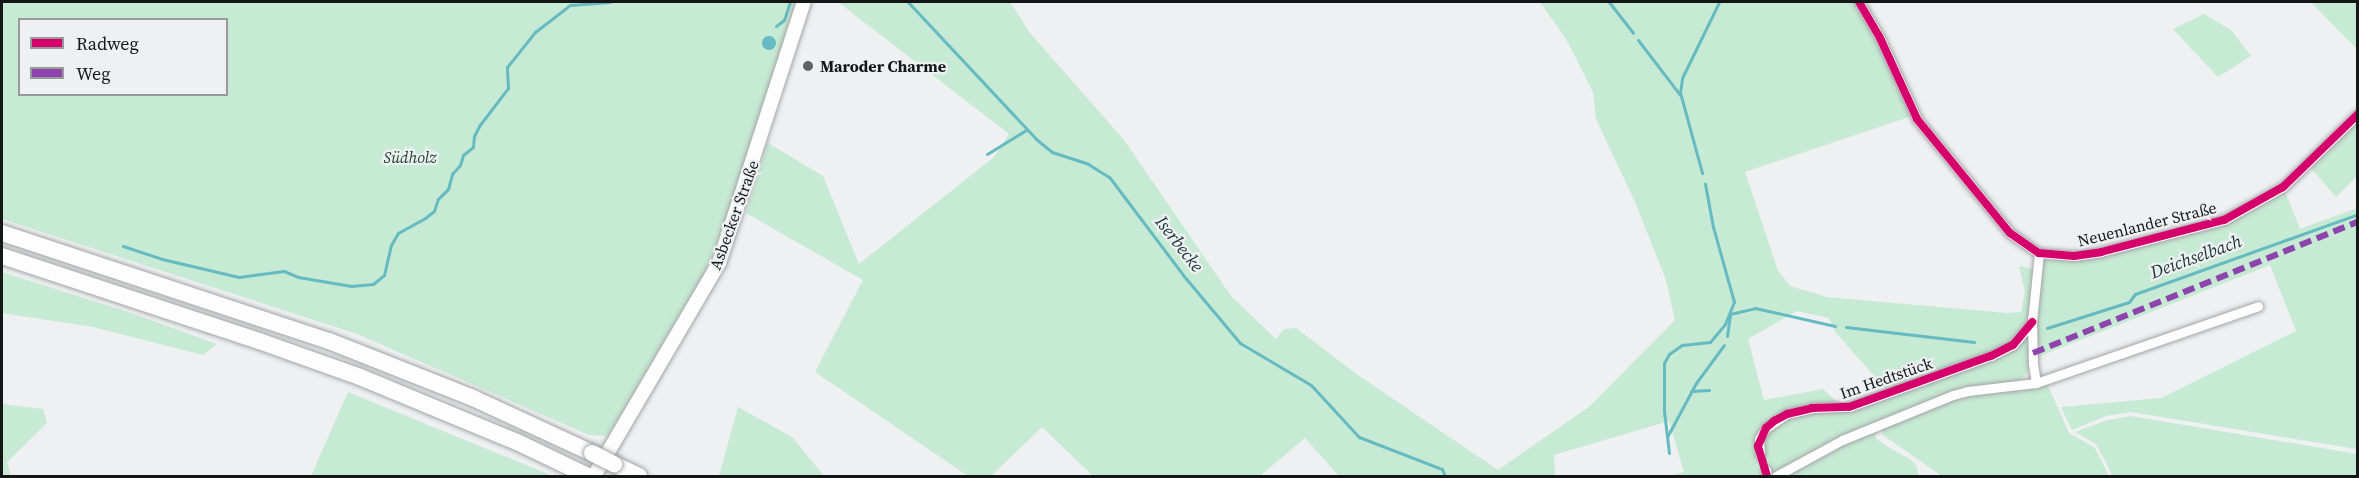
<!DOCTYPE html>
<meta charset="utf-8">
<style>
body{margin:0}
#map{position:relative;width:2359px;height:478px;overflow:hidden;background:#eff0f1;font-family:"Source Serif 4",serif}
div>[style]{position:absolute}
.green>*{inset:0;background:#c6ead3}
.water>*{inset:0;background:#65bbc1}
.round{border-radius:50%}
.stream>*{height:3px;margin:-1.5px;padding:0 1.5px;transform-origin:1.5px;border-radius:1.5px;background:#65bbc1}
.minor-tunnel>*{height:9px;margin-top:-4.5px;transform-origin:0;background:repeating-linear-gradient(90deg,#cecfd0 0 9px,transparent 0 13.5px)}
.roads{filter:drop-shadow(0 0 2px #a3a4a5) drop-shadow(0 0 2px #a3a4a5)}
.minor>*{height:9px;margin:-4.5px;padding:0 4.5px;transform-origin:4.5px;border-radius:4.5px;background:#fdfdfd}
.secondary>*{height:14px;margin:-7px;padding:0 7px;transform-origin:7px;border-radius:7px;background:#fdfdfd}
.motorway>*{height:16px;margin:-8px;padding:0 8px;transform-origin:8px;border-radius:8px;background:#fdfdfd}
.bridges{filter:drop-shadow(0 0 2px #a3a4a5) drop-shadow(0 0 2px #a3a4a5)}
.motorway-bridge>*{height:16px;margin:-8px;padding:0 8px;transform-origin:8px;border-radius:8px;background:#fdfdfd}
.quiet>*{height:6px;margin-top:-3px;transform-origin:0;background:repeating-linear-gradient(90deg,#8e44ad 0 12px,transparent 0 18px)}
.cycleway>*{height:8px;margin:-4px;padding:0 4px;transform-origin:4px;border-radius:4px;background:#d6006c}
.dots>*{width:16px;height:16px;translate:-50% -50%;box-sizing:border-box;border:3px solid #eef0f2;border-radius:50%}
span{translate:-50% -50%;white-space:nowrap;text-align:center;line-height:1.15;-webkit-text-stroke:4.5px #eef0f2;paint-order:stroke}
.poi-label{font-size:16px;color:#151616;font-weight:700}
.left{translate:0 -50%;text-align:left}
.park-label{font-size:16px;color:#1e472f;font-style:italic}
.street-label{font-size:16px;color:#151616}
.water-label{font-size:18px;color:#1b3436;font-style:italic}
.frame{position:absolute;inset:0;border:3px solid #151616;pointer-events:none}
.legend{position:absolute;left:18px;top:18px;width:210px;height:78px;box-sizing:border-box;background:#eef0f2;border:2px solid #97999a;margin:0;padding:8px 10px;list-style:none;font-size:18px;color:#151616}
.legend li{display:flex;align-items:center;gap:12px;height:30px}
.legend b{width:30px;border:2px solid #97999a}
</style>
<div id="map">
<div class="green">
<div style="clip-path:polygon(evenodd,2px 2px,797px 2px,731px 208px,704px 274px,608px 436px,589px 435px,357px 334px,2px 219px,2px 2px,20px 20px,226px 20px,226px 94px,20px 94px,20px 20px)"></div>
<div style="clip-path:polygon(evenodd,838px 2px,1010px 2px,1030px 33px,1124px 140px,1231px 296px,1276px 339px,1284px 329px,1296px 328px,1358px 375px,1498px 470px,1590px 406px,1675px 320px,1666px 280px,1635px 202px,1596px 119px,1593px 92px,1566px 39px,1540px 2px,1857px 2px,1912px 116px,1745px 172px,1778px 271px,1790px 286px,1827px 297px,2007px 313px,2021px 312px,2025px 292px,2019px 266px,2033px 269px,2034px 306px,2028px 373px,2014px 385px,1966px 388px,1875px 431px,1876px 438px,1888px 447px,1911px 460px,1916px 465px,1919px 476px,1669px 476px,1684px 472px,1669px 421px,1554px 455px,1555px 476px,1339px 476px,1305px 438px,1260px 476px,1093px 476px,1042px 427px,991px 476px,968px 476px,815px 372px,863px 280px,746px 213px,768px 143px,823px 176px,859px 264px,994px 157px,1009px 134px,838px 2px,1797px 311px,1829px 318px,1836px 333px,1885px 388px,1840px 405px,1823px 389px,1764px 400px,1748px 339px,1797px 311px)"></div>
<div style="clip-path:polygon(2311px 2px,2357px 2px,2357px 49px,2334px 26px)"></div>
<div style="clip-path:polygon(2204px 14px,2231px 30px,2251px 56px,2218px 77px,2173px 29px)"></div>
<div style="clip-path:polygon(2357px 121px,2357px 176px,2336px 197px,2311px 168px)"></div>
<div style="clip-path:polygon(2284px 189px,2300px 229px,2357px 208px,2357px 449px,2131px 412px,2106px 416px,2072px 430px,2061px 407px,2161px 398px,2296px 331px,2270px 265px,2035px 358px,2039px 265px,2045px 260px,2078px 259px,2220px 224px,2240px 216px)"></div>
<div style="clip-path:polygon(2px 272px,131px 313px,217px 344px,203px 355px,93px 327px,2px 313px)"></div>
<div style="clip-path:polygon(2047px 383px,2069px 433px,2095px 448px,2109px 476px,1942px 476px,1883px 435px,1882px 429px,1888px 425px,1934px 408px,1953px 398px,2015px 389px,2023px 391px)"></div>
<div style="clip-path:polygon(348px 392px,553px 476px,311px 476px)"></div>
<div style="clip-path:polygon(2px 404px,43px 409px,47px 423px,7px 462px,11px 476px,4px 476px,2px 467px)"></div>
<div style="clip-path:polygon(738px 407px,792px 437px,824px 476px,719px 476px)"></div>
<div style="clip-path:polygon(2131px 416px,2357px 454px,2357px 476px,2113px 476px,2096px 444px,2075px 432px,2108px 420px)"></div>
</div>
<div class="water">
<div class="round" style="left:762px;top:36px;width:14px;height:14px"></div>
</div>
<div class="stream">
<div style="left:908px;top:2px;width:187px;rotate:46.9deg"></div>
<div style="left:1036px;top:139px;width:21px;rotate:39deg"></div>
<div style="left:1052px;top:152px;width:38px;rotate:18deg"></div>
<div style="left:1088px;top:164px;width:26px;rotate:32deg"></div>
<div style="left:1110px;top:178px;width:121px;rotate:53deg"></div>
<div style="left:1183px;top:275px;width:89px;rotate:50deg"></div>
<div style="left:1240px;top:343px;width:82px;rotate:30.6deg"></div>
<div style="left:1311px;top:385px;width:71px;rotate:47.3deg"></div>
<div style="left:1359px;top:437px;width:89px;rotate:21.1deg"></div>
<div style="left:1442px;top:469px;width:8px;rotate:67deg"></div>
<div style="left:1609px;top:2px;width:39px;rotate:52deg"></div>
<div style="left:776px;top:26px;width:10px;rotate:-37deg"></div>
<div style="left:784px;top:20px;width:19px;rotate:-72deg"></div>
<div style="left:1638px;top:40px;width:71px;rotate:52.5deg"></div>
<div style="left:1681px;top:96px;width:80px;rotate:74.7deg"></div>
<div style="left:1680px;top:93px;width:15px;rotate:-82deg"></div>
<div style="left:1682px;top:78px;width:85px;rotate:-64deg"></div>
<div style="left:987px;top:154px;width:46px;rotate:-31.6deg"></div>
<div style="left:123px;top:246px;width:41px;rotate:18.4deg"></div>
<div style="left:162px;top:259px;width:79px;rotate:13.2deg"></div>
<div style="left:239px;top:277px;width:45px;rotate:-7.6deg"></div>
<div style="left:284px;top:271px;width:15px;rotate:23deg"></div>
<div style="left:298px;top:277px;width:54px;rotate:9.6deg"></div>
<div style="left:351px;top:286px;width:22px;rotate:-5deg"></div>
<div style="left:373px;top:284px;width:14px;rotate:-39deg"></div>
<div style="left:384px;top:275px;width:31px;rotate:-77deg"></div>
<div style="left:391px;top:245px;width:14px;rotate:-60deg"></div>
<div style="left:398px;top:233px;width:31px;rotate:-29deg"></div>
<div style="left:425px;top:218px;width:11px;rotate:-38deg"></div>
<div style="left:434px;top:211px;width:13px;rotate:-72deg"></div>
<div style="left:438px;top:199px;width:14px;rotate:-45deg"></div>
<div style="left:448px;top:189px;width:16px;rotate:-75deg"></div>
<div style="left:452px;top:174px;width:12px;rotate:-48deg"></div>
<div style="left:460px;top:165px;width:10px;rotate:-73deg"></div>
<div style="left:463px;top:155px;width:13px;rotate:-39deg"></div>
<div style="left:473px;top:147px;width:11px;rotate:-85deg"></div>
<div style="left:474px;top:136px;width:11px;rotate:-63deg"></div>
<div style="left:479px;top:126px;width:48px;rotate:-52.7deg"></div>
<div style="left:508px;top:88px;width:21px;rotate:-93deg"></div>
<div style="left:507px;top:67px;width:45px;rotate:-51.3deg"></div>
<div style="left:535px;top:32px;width:44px;rotate:-37.6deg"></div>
<div style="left:570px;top:5px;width:40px;rotate:-4.3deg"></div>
<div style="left:1846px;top:327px;width:129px;rotate:6.7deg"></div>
<div style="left:2047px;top:328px;width:86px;rotate:-17.6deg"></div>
<div style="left:2129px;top:302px;width:10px;rotate:-53deg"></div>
<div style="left:2135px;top:294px;width:237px;rotate:-19.7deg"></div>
<div style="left:1727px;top:336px;width:22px;rotate:-82deg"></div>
<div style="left:1730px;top:314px;width:26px;rotate:-13deg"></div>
<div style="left:1755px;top:308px;width:82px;rotate:12.7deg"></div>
<div style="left:1691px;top:391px;width:18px;rotate:-3deg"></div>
<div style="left:1667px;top:437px;width:61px;rotate:-61.8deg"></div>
<div style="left:1696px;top:383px;width:47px;rotate:-53.6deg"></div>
<div style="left:1669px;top:453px;width:42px;rotate:-96.8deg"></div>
<div style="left:1664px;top:411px;width:48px;rotate:-90deg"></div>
<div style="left:1664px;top:363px;width:10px;rotate:-61deg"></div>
<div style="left:1669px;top:354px;width:16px;rotate:-35deg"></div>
<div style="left:1682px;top:345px;width:28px;rotate:-6deg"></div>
<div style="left:1710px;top:342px;width:23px;rotate:-50deg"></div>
<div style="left:1725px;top:324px;width:24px;rotate:-68deg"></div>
<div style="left:1734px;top:302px;width:78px;rotate:-105.6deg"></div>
<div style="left:1713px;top:227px;width:44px;rotate:-100.5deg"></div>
</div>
<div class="minor-tunnel">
<div style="left:1760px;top:454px;width:17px;rotate:69deg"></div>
</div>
<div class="roads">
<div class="minor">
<div style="left:1859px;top:2px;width:42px;rotate:59.7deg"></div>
<div style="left:1880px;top:38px;width:89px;rotate:65.4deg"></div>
<div style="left:1917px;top:119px;width:147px;rotate:50.8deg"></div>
<div style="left:2010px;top:233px;width:35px;rotate:35deg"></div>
<div style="left:2039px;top:253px;width:35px;rotate:5deg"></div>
<div style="left:2074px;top:256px;width:27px;rotate:-8deg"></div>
<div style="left:2101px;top:252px;width:127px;rotate:-14.6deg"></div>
<div style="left:2224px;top:220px;width:68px;rotate:-29.2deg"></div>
<div style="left:2283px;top:187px;width:105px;rotate:-44.2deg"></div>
<div style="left:2039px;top:253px;width:69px;rotate:95.8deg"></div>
<div style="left:2032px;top:322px;width:42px;rotate:88.6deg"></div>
<div style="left:2033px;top:364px;width:19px;rotate:81deg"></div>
<div style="left:2036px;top:383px;width:235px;rotate:-19.1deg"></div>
<div style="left:1760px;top:454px;width:15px;rotate:-94deg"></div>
<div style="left:1759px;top:439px;width:13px;rotate:-58deg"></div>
<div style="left:1766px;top:428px;width:25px;rotate:-34deg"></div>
<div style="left:1787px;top:414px;width:26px;rotate:-13deg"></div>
<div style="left:1812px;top:408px;width:37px;rotate:-2deg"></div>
<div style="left:1849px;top:407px;width:151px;rotate:-19.8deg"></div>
<div style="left:1991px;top:356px;width:25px;rotate:-27deg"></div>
<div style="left:2013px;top:345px;width:30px;rotate:-50deg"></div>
<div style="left:1766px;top:470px;width:6px;rotate:81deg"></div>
<div style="left:1776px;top:476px;width:75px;rotate:-28.6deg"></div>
<div style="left:1842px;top:440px;width:120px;rotate:-22.1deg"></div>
<div style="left:1953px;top:395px;width:16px;rotate:-15deg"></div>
<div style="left:1968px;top:391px;width:68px;rotate:-6.7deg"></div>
</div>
<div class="secondary">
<div style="left:594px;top:476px;width:247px;rotate:-59.6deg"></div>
<div style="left:719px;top:263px;width:274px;rotate:-72deg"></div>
</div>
<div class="motorway">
<div style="left:2px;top:233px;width:344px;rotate:18.3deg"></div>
<div style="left:329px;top:341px;width:155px;rotate:21.6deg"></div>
<div style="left:473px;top:398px;width:131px;rotate:24.8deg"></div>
<div style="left:2px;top:256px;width:271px;rotate:18.3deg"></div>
<div style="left:259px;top:341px;width:107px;rotate:19.6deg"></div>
<div style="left:360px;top:377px;width:170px;rotate:22.5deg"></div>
<div style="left:517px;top:442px;width:79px;rotate:25.6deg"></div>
<div style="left:614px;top:464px;width:28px;rotate:26deg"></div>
</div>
</div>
<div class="bridges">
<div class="motorway-bridge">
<div style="left:592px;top:453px;width:25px;rotate:27deg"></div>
</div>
</div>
<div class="quiet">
<div style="left:2033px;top:353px;width:350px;rotate:-22deg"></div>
</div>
<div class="cycleway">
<div style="left:1859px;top:2px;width:42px;rotate:59.7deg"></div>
<div style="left:1880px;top:38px;width:89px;rotate:65.4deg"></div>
<div style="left:1917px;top:119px;width:147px;rotate:50.8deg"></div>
<div style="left:2010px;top:233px;width:35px;rotate:35deg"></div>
<div style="left:2039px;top:253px;width:35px;rotate:5deg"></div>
<div style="left:2074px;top:256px;width:27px;rotate:-8deg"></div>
<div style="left:2101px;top:252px;width:127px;rotate:-14.6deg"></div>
<div style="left:2224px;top:220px;width:68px;rotate:-29.2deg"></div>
<div style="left:2283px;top:187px;width:105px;rotate:-44.2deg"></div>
<div style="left:1767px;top:476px;width:31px;rotate:-107deg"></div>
<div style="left:1758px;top:446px;width:20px;rotate:-66deg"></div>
<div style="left:1766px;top:428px;width:11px;rotate:-41deg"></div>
<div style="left:1774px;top:421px;width:15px;rotate:-28deg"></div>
<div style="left:1787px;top:414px;width:26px;rotate:-13deg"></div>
<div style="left:1812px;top:408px;width:37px;rotate:-2deg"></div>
<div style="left:1849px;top:407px;width:151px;rotate:-19.8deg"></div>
<div style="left:1991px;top:356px;width:25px;rotate:-27deg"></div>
<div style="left:2013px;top:345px;width:30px;rotate:-50deg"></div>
</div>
<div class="dots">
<div style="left:808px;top:66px;background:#616263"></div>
</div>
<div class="poi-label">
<span class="left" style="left:820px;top:66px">Maroder Charme</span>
</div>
<div class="park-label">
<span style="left:410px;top:157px">Südholz</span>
</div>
<div class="street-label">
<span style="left:734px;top:215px;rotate:-70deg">Asbecker Straße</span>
<span style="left:2147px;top:224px;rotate:-14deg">Neuenlander Straße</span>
<span style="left:1886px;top:378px;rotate:-19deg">Im Hedtstück</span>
</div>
<div class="water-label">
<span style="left:1179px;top:244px;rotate:52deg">Iserbecke</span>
<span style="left:2196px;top:257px;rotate:-20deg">Deichselbach</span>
</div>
<div class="frame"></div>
<ul class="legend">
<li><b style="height:8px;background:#d6006c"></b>Radweg</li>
<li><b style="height:8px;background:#8e44ad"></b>Weg</li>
</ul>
</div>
